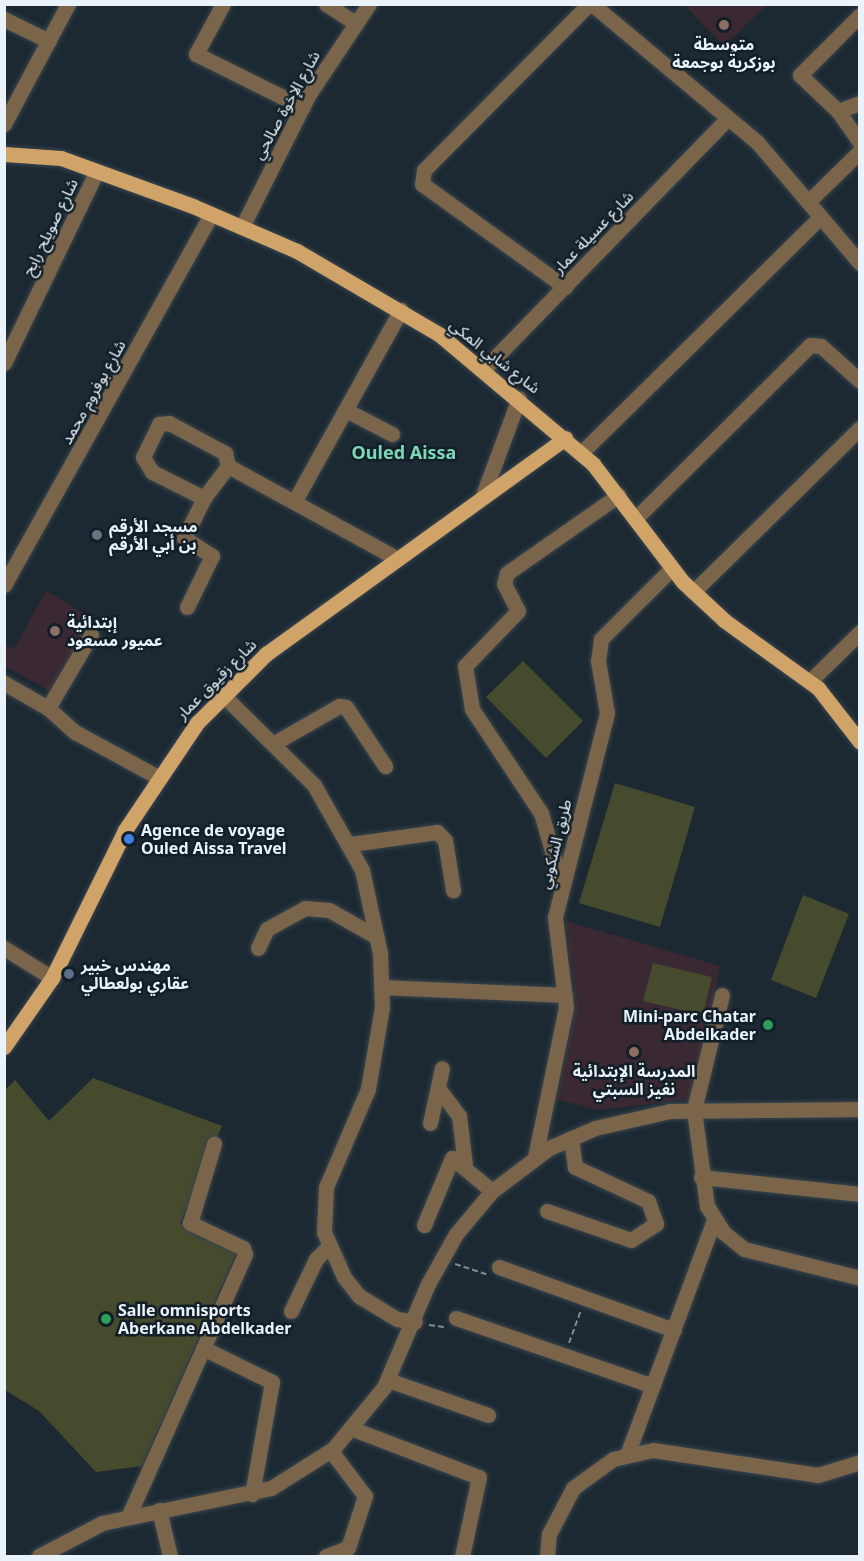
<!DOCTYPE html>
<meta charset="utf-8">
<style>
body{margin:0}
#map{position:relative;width:864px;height:1561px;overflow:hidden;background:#1c2932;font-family:"Noto Sans","Noto Sans Arabic",sans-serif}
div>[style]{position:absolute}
.education>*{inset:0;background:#3a2932}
.green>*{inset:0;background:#474b2d}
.path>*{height:2px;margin-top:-1px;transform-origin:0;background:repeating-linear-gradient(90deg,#818d94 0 6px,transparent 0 9px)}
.roads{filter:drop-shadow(0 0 2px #39454e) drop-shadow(0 0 2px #39454e)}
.minor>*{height:15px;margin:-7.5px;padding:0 7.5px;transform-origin:7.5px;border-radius:7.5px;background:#7b654a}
.major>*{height:15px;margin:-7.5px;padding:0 7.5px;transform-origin:7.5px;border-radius:7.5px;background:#d0a369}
.dots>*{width:16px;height:16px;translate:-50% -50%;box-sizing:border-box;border:3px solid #131f28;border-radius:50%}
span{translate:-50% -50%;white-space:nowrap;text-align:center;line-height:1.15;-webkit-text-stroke:5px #131f28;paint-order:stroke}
.poi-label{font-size:16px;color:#eaf3f9;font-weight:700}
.left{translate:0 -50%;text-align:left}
.right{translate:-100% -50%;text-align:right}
.street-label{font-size:16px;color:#eaf3f9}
.neighbourhood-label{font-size:18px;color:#7bd7b6;font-weight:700}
.frame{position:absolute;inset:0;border:6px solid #eaf3f9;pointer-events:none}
</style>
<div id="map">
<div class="education">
<div style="clip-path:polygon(684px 5px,767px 5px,724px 46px)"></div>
<div style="clip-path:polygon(46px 591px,94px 619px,51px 692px,5px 666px,4px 644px,14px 649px)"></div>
<div style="clip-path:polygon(566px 921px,720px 966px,693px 1099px,596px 1110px,557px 1099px,576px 1005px)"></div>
</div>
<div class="green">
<div style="clip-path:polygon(523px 661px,583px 721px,546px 758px,486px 697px)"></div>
<div style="clip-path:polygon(615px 783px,695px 807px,660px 927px,579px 903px)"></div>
<div style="clip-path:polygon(803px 895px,849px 914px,816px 998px,771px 980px)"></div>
<div style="clip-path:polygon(653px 963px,712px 977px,703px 1015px,643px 1001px)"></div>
<div style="clip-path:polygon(93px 1078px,222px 1126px,180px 1223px,238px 1249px,142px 1466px,96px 1472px,39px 1411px,5px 1390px,4px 1091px,15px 1080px,49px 1121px)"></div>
</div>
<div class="path">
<div style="left:455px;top:1264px;width:33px;rotate:18deg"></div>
<div style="left:429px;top:1325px;width:15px;rotate:8deg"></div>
<div style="left:569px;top:1343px;width:33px;rotate:-70deg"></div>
</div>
<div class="roads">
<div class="minor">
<div style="left:223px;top:4px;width:57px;rotate:118.4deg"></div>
<div style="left:196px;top:54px;width:119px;rotate:26.4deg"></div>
<div style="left:326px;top:4px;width:35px;rotate:33deg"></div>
<div style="left:592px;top:4px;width:215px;rotate:39.9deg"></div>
<div style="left:757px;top:142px;width:159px;rotate:49.6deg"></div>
<div style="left:860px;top:15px;width:85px;rotate:135deg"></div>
<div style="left:800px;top:75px;width:52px;rotate:43.5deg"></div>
<div style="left:838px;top:111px;width:39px;rotate:55deg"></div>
<div style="left:4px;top:19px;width:50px;rotate:26.1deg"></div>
<div style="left:838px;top:111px;width:23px;rotate:-20deg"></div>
<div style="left:4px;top:124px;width:136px;rotate:-61.9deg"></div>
<div style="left:808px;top:202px;width:73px;rotate:-44.4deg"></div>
<div style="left:242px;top:227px;width:149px;rotate:-63.3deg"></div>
<div style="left:309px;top:94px;width:108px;rotate:-56.3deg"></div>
<div style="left:565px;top:287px;width:176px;rotate:-144.2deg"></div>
<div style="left:422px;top:184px;width:14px;rotate:-82deg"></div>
<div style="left:424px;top:170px;width:234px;rotate:-45.2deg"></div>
<div style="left:4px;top:363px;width:213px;rotate:-64.2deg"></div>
<div style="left:484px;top:369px;width:349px;rotate:-45.8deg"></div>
<div style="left:346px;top:410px;width:52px;rotate:27.6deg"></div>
<div style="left:581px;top:453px;width:334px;rotate:-44.6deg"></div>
<div style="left:228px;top:466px;width:40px;rotate:127deg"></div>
<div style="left:204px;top:498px;width:58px;rotate:-153.4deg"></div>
<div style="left:152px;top:472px;width:17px;rotate:-121deg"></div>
<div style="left:143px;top:457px;width:37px;rotate:-64deg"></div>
<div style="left:159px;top:424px;width:10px;rotate:-6deg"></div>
<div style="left:169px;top:423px;width:64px;rotate:28.2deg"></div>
<div style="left:225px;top:453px;width:13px;rotate:77deg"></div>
<div style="left:228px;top:466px;width:192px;rotate:28.7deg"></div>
<div style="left:483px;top:495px;width:103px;rotate:-69.6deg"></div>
<div style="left:294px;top:502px;width:220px;rotate:-60.9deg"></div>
<div style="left:635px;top:519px;width:247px;rotate:-44.8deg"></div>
<div style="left:810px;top:345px;width:11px;rotate:5deg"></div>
<div style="left:821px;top:346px;width:52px;rotate:41.9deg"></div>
<div style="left:4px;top:585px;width:425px;rotate:-60.8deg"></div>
<div style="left:693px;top:592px;width:234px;rotate:-44.5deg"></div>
<div style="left:187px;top:607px;width:57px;rotate:-63.9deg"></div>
<div style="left:212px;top:556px;width:33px;rotate:-147deg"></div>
<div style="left:184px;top:538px;width:45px;rotate:-63.4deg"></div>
<div style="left:810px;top:681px;width:70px;rotate:-44.4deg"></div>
<div style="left:4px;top:683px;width:51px;rotate:29.6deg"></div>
<div style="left:48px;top:708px;width:36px;rotate:42deg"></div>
<div style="left:75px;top:732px;width:94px;rotate:28.5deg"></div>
<div style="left:223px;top:695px;width:128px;rotate:44.7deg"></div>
<div style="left:314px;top:785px;width:98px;rotate:60.5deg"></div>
<div style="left:362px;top:870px;width:85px;rotate:77.8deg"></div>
<div style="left:380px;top:953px;width:54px;rotate:87.9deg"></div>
<div style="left:382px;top:1007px;width:83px;rotate:99.7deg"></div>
<div style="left:368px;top:1089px;width:107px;rotate:113.2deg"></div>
<div style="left:326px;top:1187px;width:45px;rotate:92.5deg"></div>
<div style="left:324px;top:1232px;width:49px;rotate:66deg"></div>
<div style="left:344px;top:1277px;width:24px;rotate:52deg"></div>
<div style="left:359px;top:1296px;width:44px;rotate:31.2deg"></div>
<div style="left:397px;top:1319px;width:18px;rotate:9deg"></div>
<div style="left:48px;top:708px;width:85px;rotate:-59.5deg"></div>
<div style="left:276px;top:742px;width:73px;rotate:-29.7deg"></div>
<div style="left:339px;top:706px;width:7px;rotate:8deg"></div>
<div style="left:346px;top:707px;width:71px;rotate:56.5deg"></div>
<div style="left:351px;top:844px;width:87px;rotate:-7.9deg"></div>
<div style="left:437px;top:832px;width:11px;rotate:45deg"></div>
<div style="left:445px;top:840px;width:51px;rotate:80.9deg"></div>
<div style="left:562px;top:886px;width:76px;rotate:-106deg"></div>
<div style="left:541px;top:813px;width:125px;rotate:-123.6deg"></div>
<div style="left:472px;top:709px;width:44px;rotate:-99.2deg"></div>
<div style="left:465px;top:666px;width:76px;rotate:-46.1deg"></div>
<div style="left:518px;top:611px;width:30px;rotate:-117deg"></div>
<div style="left:504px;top:584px;width:11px;rotate:-75deg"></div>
<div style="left:507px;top:573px;width:136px;rotate:-34.9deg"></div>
<div style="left:4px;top:948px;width:57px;rotate:32deg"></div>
<div style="left:258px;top:948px;width:21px;rotate:-65deg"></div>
<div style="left:267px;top:929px;width:43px;rotate:-28.9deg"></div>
<div style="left:305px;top:908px;width:24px;rotate:5deg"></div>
<div style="left:329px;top:910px;width:55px;rotate:29.4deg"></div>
<div style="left:382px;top:987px;width:183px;rotate:2.5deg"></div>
<div style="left:722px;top:995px;width:118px;rotate:103.7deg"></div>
<div style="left:694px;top:1110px;width:97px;rotate:82.3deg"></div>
<div style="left:707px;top:1206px;width:31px;rotate:58deg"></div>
<div style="left:723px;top:1232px;width:27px;rotate:39deg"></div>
<div style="left:744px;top:1249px;width:120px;rotate:14deg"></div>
<div style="left:438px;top:1088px;width:35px;rotate:53deg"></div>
<div style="left:459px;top:1116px;width:49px;rotate:83deg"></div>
<div style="left:430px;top:1123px;width:56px;rotate:-77.7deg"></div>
<div style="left:535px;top:1157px;width:153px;rotate:-78.3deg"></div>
<div style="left:566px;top:1007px;width:91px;rotate:-97deg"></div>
<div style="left:555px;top:917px;width:211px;rotate:-75.7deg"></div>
<div style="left:607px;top:713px;width:53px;rotate:-99.8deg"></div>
<div style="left:598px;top:661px;width:22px;rotate:-82deg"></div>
<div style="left:601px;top:639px;width:100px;rotate:-45deg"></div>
<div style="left:701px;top:1177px;width:160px;rotate:6.1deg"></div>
<div style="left:547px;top:1211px;width:89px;rotate:19deg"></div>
<div style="left:631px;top:1240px;width:30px;rotate:-33deg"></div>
<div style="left:656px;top:1224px;width:24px;rotate:-109deg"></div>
<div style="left:648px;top:1201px;width:81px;rotate:-155deg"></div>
<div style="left:575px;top:1167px;width:29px;rotate:-98deg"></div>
<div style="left:424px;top:1225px;width:73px;rotate:-67.3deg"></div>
<div style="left:452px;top:1158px;width:52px;rotate:39.5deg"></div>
<div style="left:499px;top:1267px;width:186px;rotate:19.8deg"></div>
<div style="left:291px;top:1311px;width:58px;rotate:-64.3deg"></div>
<div style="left:316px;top:1259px;width:18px;rotate:-45deg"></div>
<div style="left:456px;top:1318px;width:208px;rotate:19deg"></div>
<div style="left:203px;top:1348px;width:77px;rotate:26.2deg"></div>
<div style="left:272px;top:1382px;width:114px;rotate:100.1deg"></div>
<div style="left:388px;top:1380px;width:106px;rotate:19.3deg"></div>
<div style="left:353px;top:1429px;width:135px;rotate:20.9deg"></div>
<div style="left:479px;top:1477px;width:81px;rotate:102.1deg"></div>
<div style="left:627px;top:1455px;width:251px;rotate:-69.7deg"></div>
<div style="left:159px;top:1510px;width:47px;rotate:76.6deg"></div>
<div style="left:128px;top:1517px;width:288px;rotate:-66deg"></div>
<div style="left:245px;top:1254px;width:6px;rotate:-108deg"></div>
<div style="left:243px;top:1248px;width:59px;rotate:-154.7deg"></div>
<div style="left:190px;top:1223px;width:83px;rotate:-73.1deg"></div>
<div style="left:39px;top:1556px;width:71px;rotate:-27.6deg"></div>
<div style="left:102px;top:1523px;width:173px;rotate:-11.7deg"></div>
<div style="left:271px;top:1488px;width:73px;rotate:-32.2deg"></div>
<div style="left:333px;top:1449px;width:80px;rotate:-50.6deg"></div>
<div style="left:384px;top:1387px;width:112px;rotate:-66.9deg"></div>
<div style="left:428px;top:1284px;width:57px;rotate:-60.8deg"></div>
<div style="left:456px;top:1234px;width:56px;rotate:-50.1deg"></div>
<div style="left:492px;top:1191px;width:71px;rotate:-37deg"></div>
<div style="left:549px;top:1148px;width:50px;rotate:-23.5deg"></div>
<div style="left:595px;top:1128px;width:77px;rotate:-12.8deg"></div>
<div style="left:670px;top:1111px;width:190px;rotate:-0.6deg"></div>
<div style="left:326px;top:1556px;width:23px;rotate:-20deg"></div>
<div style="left:348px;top:1548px;width:55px;rotate:-71.9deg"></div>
<div style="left:365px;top:1496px;width:56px;rotate:-127.1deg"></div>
<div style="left:547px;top:1556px;width:22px;rotate:-85deg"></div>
<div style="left:549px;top:1534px;width:52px;rotate:-62.4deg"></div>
<div style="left:573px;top:1488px;width:49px;rotate:-35.9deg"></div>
<div style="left:613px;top:1459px;width:41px;rotate:-12.7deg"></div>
<div style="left:653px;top:1450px;width:167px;rotate:8.6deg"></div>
<div style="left:818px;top:1475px;width:44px;rotate:-17.2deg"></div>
</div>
<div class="major">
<div style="left:4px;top:154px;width:57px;rotate:4deg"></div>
<div style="left:61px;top:158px;width:140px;rotate:20deg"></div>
<div style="left:193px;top:206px;width:113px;rotate:23.4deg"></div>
<div style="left:297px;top:251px;width:166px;rotate:30.4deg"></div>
<div style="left:440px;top:335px;width:200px;rotate:40.1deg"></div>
<div style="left:593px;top:464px;width:148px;rotate:52.7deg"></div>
<div style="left:683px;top:582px;width:57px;rotate:42.9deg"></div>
<div style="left:725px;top:621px;width:115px;rotate:35.8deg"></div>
<div style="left:818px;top:688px;width:68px;rotate:52.1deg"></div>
<div style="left:4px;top:1047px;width:84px;rotate:-55.2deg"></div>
<div style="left:52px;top:978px;width:165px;rotate:-63.7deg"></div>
<div style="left:125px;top:830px;width:129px;rotate:-56.1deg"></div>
<div style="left:197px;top:723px;width:98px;rotate:-45deg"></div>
<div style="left:266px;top:654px;width:369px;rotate:-35.8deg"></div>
</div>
</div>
<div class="dots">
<div style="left:724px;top:25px;background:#8d6e63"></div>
<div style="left:97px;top:535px;background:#6b7280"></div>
<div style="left:55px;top:631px;background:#8d6e63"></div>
<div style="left:129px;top:839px;background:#3f7fe0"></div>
<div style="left:69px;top:974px;background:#5c6f8a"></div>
<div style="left:768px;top:1025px;background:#2e9e5b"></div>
<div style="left:634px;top:1052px;background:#8d6e63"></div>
<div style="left:106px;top:1319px;background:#2e9e5b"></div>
</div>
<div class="poi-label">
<span style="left:724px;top:53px">متوسطة<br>بوزكرية بوجمعة</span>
<span class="left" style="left:109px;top:535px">مسجد الأرقم<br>بن أبي الأرقم</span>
<span class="left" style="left:67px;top:631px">إبتدائية<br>عميور مسعود</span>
<span class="left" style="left:141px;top:839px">Agence de voyage<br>Ouled Aissa Travel</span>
<span class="left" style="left:81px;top:974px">مهندس خبير<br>عقاري بولعطالي</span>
<span class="right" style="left:756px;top:1025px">Mini-parc Chatar<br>Abdelkader</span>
<span style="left:634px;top:1080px">المدرسة الإبتدائية<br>نغيز السبتي</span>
<span class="left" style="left:118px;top:1319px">Salle omnisports<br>Aberkane Abdelkader</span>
</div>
<div class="street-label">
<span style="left:286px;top:105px;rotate:-61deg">شارع الإخوة صالحي</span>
<span style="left:50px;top:227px;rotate:-64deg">شارع صويلح رابح</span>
<span style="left:593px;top:232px;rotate:-46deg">شارع عسيلة عمار</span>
<span style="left:495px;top:356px;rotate:38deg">شارع شابي المكي</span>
<span style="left:93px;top:392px;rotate:-61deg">شارع بوفروم محمد</span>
<span style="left:216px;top:679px;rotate:-45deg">شارع زقيوق عمار</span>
<span style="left:555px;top:844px;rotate:-76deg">طريق الشكوبي</span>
</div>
<div class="neighbourhood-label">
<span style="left:404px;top:452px">Ouled Aissa</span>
</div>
<div class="frame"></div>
</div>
